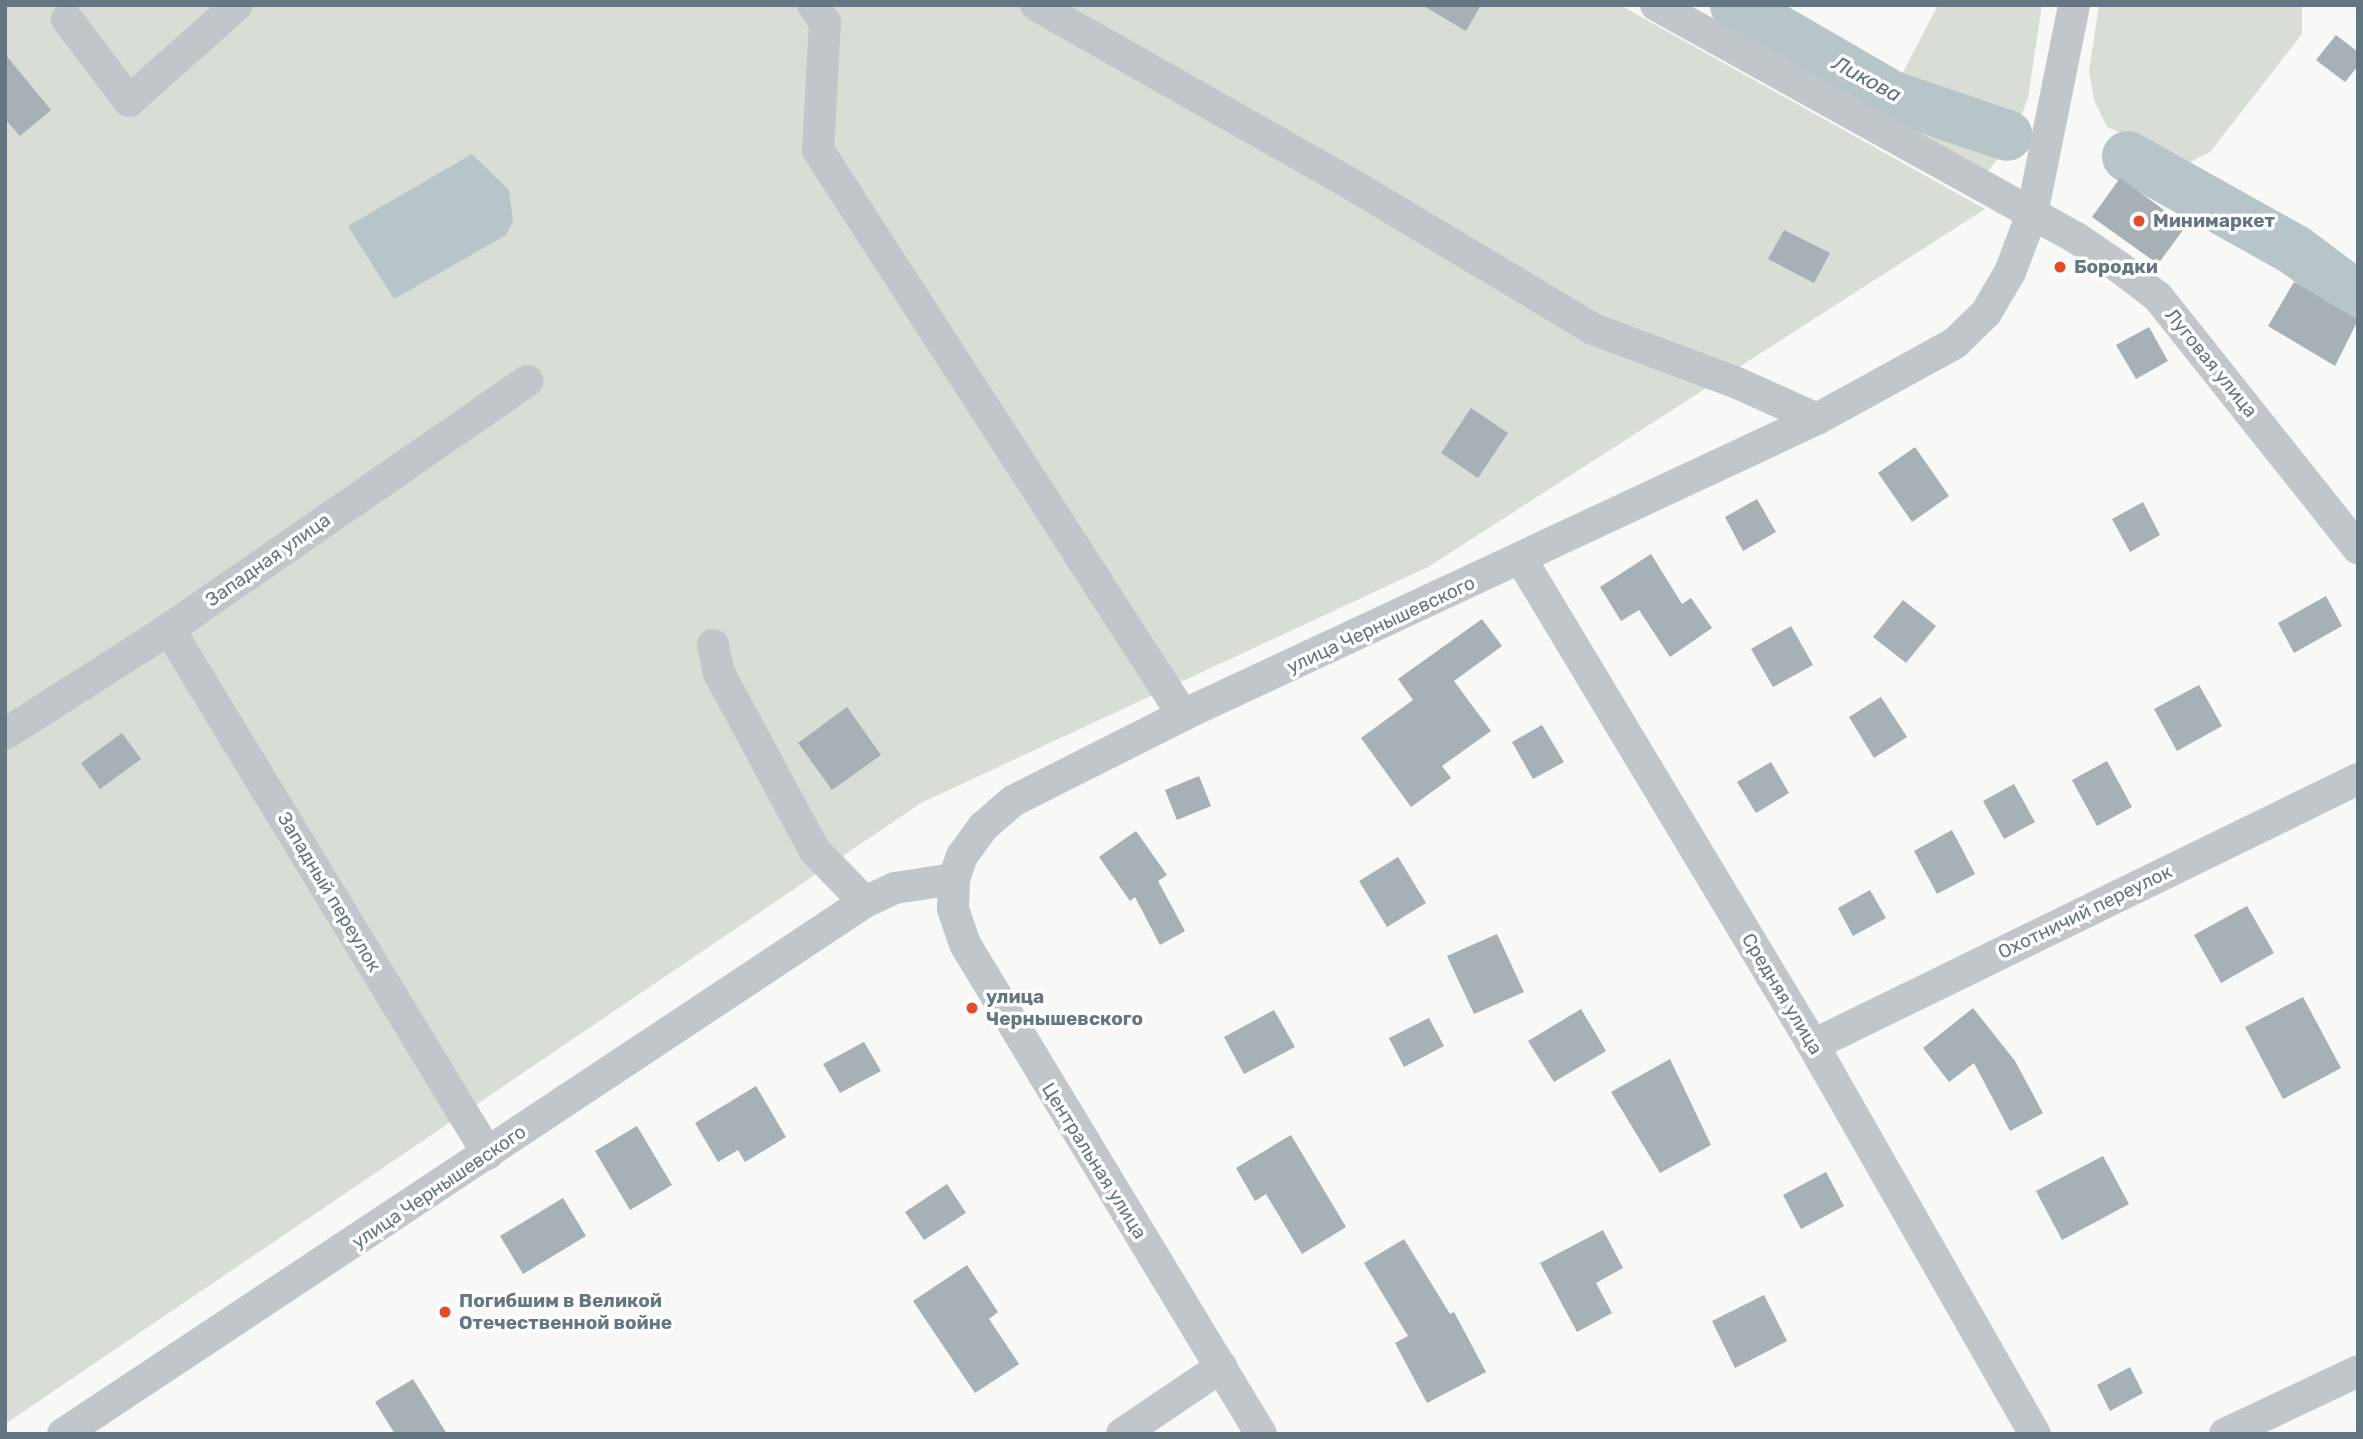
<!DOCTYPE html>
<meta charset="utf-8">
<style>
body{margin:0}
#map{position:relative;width:2363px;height:1439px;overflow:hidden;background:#f8f8f6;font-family:Rubik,sans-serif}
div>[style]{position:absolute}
.green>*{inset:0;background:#d8ddd5}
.water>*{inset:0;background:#b7c5c8}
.river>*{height:51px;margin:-25.5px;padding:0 25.5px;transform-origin:25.5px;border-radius:25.5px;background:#b7c5c8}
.building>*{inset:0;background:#a6b0b5}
.minor>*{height:32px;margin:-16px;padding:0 16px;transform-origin:16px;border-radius:16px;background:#c1c6ca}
.dots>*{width:19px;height:19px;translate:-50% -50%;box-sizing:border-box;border:4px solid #fff;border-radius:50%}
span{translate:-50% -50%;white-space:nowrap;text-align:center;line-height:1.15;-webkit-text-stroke:7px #fff;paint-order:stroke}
.poi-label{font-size:19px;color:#637681;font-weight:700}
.left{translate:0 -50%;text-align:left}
.street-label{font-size:19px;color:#637681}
.water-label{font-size:21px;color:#5e757c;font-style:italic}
.frame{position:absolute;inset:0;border:7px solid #637681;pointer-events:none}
</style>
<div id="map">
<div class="green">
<div style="clip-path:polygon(5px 5px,1620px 5px,1985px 209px,1428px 567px,921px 803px,5px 1424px)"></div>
<div style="clip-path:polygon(1938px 5px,2042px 5px,2028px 98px,2012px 140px,1982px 179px,1796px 64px,1776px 49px,1765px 26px,1769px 15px,1781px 17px,1876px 70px,1900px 78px)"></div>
<div style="clip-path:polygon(2099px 5px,2302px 5px,2302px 34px,2210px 152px,2184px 165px,2155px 162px,2135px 139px,2107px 127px,2094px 100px,2089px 71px)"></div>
</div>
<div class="water">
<div style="clip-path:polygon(472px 154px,509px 190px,513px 221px,506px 235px,394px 299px,348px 226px)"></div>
</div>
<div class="river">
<div style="left:1735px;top:5px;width:181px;rotate:30.1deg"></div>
<div style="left:1892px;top:96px;width:121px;rotate:18.7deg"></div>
<div style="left:2127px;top:156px;width:193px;rotate:29.2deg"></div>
<div style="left:2295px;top:250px;width:79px;rotate:36.7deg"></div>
</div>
<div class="building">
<div style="clip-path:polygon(1422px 5px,1481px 5px,1466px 31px)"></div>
<div style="clip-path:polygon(2336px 35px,2358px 52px,2358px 66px,2345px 82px,2316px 60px)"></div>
<div style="clip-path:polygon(5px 54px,51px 110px,20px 136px,5px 119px)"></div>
<div style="clip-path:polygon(2120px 178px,2186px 226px,2158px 264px,2092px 217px)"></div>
<div style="clip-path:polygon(1784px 230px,1830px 253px,1814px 283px,1768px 259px)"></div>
<div style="clip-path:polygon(2294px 282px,2358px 320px,2335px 366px,2268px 326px)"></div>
<div style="clip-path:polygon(2149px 327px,2168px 361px,2136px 379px,2116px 345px)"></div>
<div style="clip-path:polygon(1471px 408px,1508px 433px,1478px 478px,1441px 453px)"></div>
<div style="clip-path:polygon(1915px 447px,1949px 496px,1912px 522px,1878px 473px)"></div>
<div style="clip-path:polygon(1757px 499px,1776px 532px,1743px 551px,1725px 517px)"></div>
<div style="clip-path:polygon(2143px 502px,2160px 535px,2130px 552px,2112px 519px)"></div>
<div style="clip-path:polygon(1651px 554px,1682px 604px,1691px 598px,1712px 628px,1670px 657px,1639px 610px,1621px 621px,1600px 587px)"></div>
<div style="clip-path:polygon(2326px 596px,2342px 626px,2294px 653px,2278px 623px)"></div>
<div style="clip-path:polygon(1903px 600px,1936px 626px,1906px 663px,1873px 637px)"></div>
<div style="clip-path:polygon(1482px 619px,1502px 646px,1454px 681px,1491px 731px,1442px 766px,1451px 778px,1411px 807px,1361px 738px,1413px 700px,1398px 679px)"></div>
<div style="clip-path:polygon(1791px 626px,1813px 665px,1773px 687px,1751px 649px)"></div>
<div style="clip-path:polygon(2199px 685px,2222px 726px,2177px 751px,2154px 709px)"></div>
<div style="clip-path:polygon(1881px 697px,1907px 737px,1874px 758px,1849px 717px)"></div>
<div style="clip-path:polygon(847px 707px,881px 755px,832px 790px,798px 743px)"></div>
<div style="clip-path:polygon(1542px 725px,1564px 762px,1533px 779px,1512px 742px)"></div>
<div style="clip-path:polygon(122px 733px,141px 759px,100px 789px,81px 763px)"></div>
<div style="clip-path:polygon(2107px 761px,2132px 807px,2097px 826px,2072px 780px)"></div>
<div style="clip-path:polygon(1771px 762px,1789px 793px,1756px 813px,1737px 782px)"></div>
<div style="clip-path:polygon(1199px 776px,1211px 806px,1177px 820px,1165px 790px)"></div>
<div style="clip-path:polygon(2014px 784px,2035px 822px,2004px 839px,1983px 801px)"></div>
<div style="clip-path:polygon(1952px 830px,1975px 874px,1937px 894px,1914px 851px)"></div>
<div style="clip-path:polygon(1136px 831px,1167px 875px,1158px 881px,1185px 931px,1160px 945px,1135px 897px,1130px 901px,1099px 857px)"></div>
<div style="clip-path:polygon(1398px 857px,1426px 903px,1387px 927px,1359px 881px)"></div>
<div style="clip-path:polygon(1870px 890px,1886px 918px,1853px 936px,1838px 908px)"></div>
<div style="clip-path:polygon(2247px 906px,2274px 953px,2221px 983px,2194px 935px)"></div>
<div style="clip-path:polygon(1497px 934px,1524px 992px,1474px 1014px,1447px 956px)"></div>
<div style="clip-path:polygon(2303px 997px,2341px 1068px,2283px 1099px,2245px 1027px)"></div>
<div style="clip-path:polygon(1973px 1008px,2015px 1061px,2043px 1113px,2010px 1131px,1974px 1063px,1949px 1082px,1923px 1048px)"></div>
<div style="clip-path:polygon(1581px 1009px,1606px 1051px,1554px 1082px,1528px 1041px)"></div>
<div style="clip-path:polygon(1274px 1010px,1295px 1047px,1244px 1074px,1224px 1037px)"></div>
<div style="clip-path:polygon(1429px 1018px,1444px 1046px,1404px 1067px,1389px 1038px)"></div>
<div style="clip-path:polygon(864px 1042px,881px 1071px,840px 1093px,823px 1064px)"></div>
<div style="clip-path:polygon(1670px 1059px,1711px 1145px,1660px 1173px,1611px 1092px)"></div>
<div style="clip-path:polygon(756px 1086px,786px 1137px,745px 1162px,738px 1150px,718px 1162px,695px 1123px)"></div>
<div style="clip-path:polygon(637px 1126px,672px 1185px,630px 1210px,595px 1151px)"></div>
<div style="clip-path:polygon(1291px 1135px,1346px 1227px,1302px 1254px,1266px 1194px,1255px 1201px,1236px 1168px)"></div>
<div style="clip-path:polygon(2103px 1156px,2129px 1204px,2062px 1240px,2036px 1191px)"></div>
<div style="clip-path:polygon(1826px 1172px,1844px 1206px,1801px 1229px,1783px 1195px)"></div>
<div style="clip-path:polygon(947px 1184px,966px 1213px,924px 1240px,905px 1212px)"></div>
<div style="clip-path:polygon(563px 1198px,586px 1236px,523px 1274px,500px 1236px)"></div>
<div style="clip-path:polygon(1603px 1230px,1623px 1268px,1596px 1283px,1612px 1313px,1577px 1332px,1540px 1263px)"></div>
<div style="clip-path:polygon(1404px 1239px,1450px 1314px,1454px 1312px,1486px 1372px,1427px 1403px,1395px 1343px,1408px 1336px,1364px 1263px)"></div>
<div style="clip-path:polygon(967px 1265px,998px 1312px,989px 1319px,1019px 1364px,975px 1393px,913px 1301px)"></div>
<div style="clip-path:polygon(1764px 1295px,1787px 1341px,1735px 1368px,1712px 1321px)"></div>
<div style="clip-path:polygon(2130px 1367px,2143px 1393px,2110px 1411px,2097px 1385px)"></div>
<div style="clip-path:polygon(413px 1379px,447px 1434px,395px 1434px,375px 1402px)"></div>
</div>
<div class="minor">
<div style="left:813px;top:5px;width:21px;rotate:55deg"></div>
<div style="left:825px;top:22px;width:128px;rotate:93.1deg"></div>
<div style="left:818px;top:150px;width:673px;rotate:57.14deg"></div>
<div style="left:1036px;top:5px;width:356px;rotate:29.6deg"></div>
<div style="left:1346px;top:181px;width:288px;rotate:30.9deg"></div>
<div style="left:1593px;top:329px;width:152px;rotate:20.5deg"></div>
<div style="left:1735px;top:382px;width:90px;rotate:24.3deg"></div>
<div style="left:1656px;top:5px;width:479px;rotate:29deg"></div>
<div style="left:2075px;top:237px;width:53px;rotate:34.3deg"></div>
<div style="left:2119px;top:267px;width:49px;rotate:37.6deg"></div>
<div style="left:2158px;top:297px;width:321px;rotate:51.5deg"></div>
<div style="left:67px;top:19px;width:103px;rotate:52.9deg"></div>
<div style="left:129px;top:101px;width:144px;rotate:-41.6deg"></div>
<div style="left:1521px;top:559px;width:567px;rotate:59deg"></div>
<div style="left:1813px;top:1045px;width:448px;rotate:60.3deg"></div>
<div style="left:169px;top:629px;width:614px;rotate:58.72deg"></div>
<div style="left:713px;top:645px;width:29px;rotate:78deg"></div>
<div style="left:719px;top:673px;width:202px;rotate:61.7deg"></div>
<div style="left:815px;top:851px;width:71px;rotate:45.6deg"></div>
<div style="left:5px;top:734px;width:195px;rotate:-32.6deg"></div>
<div style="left:169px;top:629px;width:436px;rotate:-34.7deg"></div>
<div style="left:1813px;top:1045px;width:606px;rotate:-26.02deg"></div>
<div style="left:63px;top:1434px;width:962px;rotate:-33.56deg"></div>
<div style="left:865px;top:902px;width:33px;rotate:-25deg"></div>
<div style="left:895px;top:888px;width:60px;rotate:-8.7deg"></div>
<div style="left:1122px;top:1434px;width:120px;rotate:-34.1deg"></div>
<div style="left:1261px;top:1434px;width:572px;rotate:-121.14deg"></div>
<div style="left:965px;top:944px;width:37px;rotate:-109deg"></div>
<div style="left:953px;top:909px;width:30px;rotate:-88deg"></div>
<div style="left:954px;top:879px;width:24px;rotate:-71deg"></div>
<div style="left:962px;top:856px;width:36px;rotate:-54deg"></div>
<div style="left:983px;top:827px;width:40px;rotate:-41deg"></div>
<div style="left:1013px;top:801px;width:191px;rotate:-26.8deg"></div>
<div style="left:1183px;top:715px;width:700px;rotate:-25.03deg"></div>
<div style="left:1817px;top:419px;width:158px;rotate:-28.8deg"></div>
<div style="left:1955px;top:343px;width:43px;rotate:-44.1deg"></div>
<div style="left:1986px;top:313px;width:48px;rotate:-59.7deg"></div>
<div style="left:2010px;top:272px;width:62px;rotate:-69.2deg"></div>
<div style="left:2032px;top:214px;width:213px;rotate:-78.6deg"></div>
<div style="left:2225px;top:1434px;width:147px;rotate:-25.3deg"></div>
</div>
<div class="dots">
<div style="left:2139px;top:221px;background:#e54a29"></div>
<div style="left:2060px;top:267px;background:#e54a29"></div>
<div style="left:972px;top:1008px;background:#e54a29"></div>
<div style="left:445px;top:1312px;background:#e54a29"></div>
</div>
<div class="poi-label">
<span class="left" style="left:2153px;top:221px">Минимаркет</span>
<span class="left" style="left:2074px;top:267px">Бородки</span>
<span class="left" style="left:986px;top:1008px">улица<br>Чернышевского</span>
<span class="left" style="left:459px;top:1312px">Погибшим в Великой<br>Отечественной войне</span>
</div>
<div class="street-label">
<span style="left:2211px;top:363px;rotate:51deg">Луговая улица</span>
<span style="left:268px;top:560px;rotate:-35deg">Западная улица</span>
<span style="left:1381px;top:625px;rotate:-25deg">улица Чернышевского</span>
<span style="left:329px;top:892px;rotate:59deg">Западный переулок</span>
<span style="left:2085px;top:912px;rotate:-26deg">Охотничий переулок</span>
<span style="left:1782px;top:994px;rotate:59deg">Средняя улица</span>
<span style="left:1094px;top:1161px;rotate:58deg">Центральная улица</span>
<span style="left:439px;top:1187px;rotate:-34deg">улица Чернышевского</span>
</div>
<div class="water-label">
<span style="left:1867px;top:79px;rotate:28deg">Ликова</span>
</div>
<div class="frame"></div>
</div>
